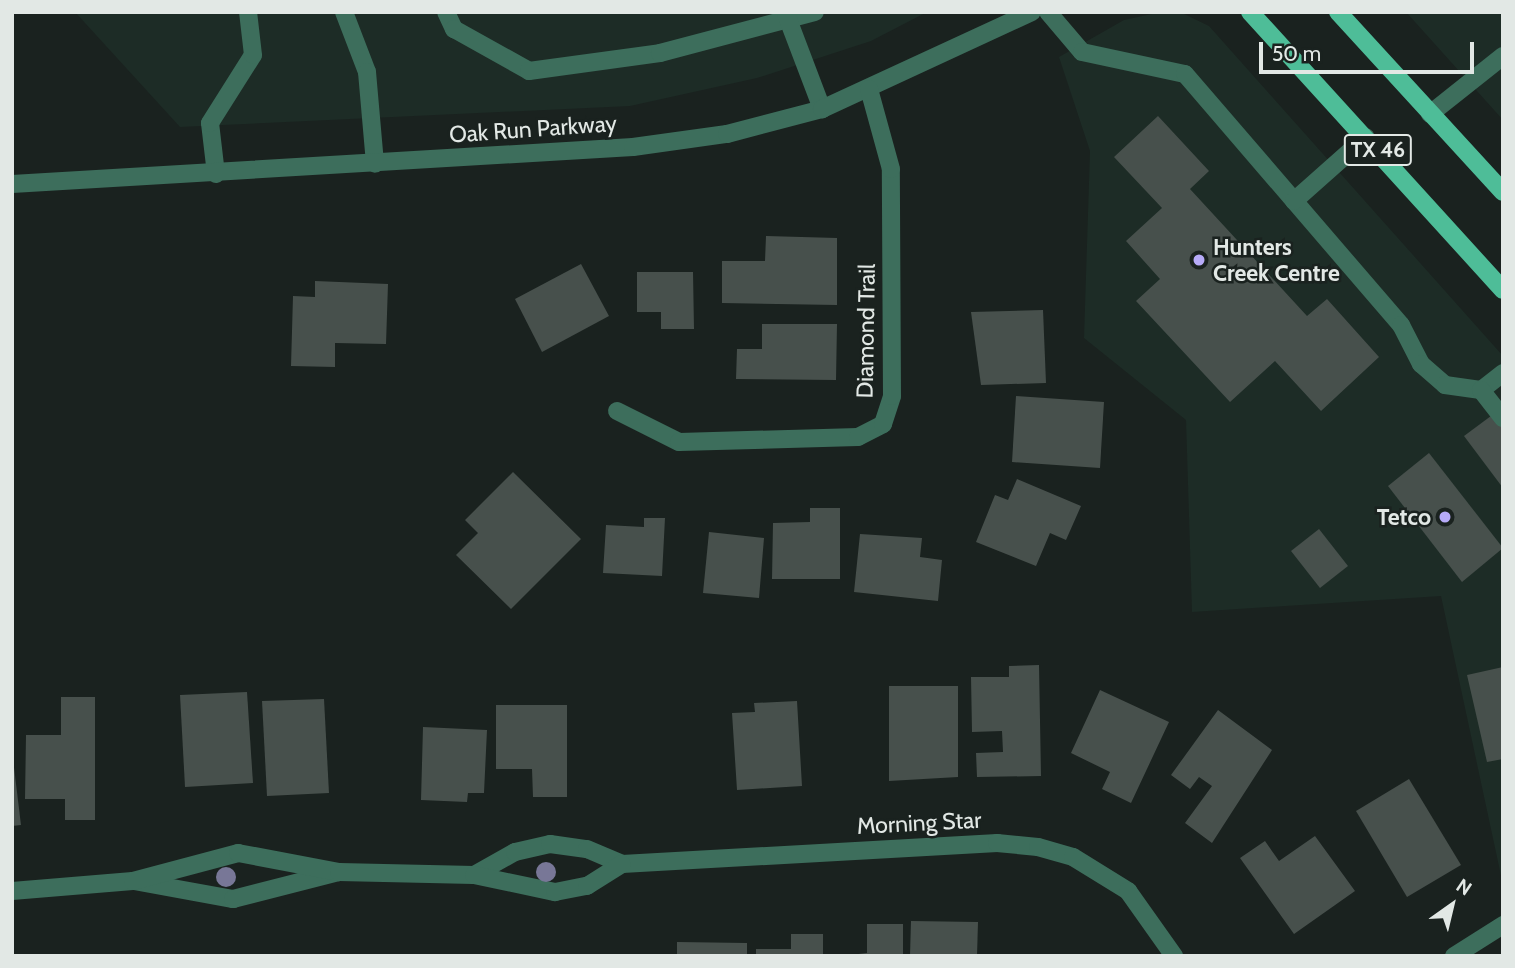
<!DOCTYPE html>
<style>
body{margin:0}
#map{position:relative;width:1515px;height:968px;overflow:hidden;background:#1a221f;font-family:Cabin,sans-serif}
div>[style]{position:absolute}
.built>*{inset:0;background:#1d2c26}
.building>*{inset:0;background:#47504c}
.minor>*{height:18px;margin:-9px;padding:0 9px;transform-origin:9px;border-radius:9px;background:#3d6e5c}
.major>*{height:18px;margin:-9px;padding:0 9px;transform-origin:9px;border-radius:9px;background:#4ebd98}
.trees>*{width:20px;height:20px;margin:-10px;border-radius:50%;background:#787797}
.dots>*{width:19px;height:19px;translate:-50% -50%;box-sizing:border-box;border:4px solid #1a221f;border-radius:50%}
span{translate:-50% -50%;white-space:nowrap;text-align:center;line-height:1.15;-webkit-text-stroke:5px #1a221f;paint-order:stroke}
.shield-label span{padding:2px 5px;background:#1a221f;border:2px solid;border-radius:5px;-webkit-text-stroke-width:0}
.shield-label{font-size:21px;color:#e2e8e5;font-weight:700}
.street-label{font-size:23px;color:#e2e8e5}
.poi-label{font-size:23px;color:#e2e8e5;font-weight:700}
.left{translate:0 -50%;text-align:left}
.right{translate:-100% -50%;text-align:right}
.frame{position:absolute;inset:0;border:14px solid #e2e8e5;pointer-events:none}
.north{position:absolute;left:1417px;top:870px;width:70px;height:70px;-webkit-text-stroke:5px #1a221f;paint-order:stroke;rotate:34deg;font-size:19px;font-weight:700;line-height:28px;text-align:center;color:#e2e8e5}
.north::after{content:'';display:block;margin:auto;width:24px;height:32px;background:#e2e8e5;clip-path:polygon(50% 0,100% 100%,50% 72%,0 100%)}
.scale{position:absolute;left:1259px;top:42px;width:215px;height:32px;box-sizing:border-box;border:4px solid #e2e8e5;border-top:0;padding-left:9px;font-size:21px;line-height:24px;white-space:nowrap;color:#e2e8e5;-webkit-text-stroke:5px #1a221f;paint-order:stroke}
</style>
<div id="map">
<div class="built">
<div style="clip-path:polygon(75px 12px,927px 12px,871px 41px,757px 78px,630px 106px,180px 127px)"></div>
<div style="clip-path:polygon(1161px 12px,1180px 12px,1209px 26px,1503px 356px,1503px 885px,1441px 596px,1192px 612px,1186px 420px,1084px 338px,1090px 151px,1059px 57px,1124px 20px)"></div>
<div style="clip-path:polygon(1406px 12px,1503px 12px,1503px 120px,1433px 42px)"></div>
</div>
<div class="building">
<div style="clip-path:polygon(1158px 116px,1209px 171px,1190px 189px,1307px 316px,1327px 299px,1379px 357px,1321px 411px,1275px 361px,1230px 402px,1136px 301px,1160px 279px,1126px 241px,1162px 208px,1114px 157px)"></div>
<div style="clip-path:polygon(766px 236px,837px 238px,837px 305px,722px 303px,722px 261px,765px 261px)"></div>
<div style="clip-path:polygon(581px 264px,609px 316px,542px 352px,515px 299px)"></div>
<div style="clip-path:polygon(637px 272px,693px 272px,694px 329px,661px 329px,661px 312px,637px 312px)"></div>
<div style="clip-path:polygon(315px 281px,388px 284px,386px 344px,335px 343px,335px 367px,291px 366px,293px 296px,315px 297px)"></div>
<div style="clip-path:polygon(1043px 310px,1046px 383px,981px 385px,971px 312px)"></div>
<div style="clip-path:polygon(762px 324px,837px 324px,836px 380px,736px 379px,737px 349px,762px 349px)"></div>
<div style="clip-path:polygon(1016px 396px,1104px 402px,1100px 468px,1012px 462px)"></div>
<div style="clip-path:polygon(1495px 413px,1503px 423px,1503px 488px,1464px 436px)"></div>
<div style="clip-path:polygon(1429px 453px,1503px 548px,1462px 582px,1388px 486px)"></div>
<div style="clip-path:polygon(513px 472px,581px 539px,511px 609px,456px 555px,478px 533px,465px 520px)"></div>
<div style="clip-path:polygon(1017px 479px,1081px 506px,1066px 540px,1050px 533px,1036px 566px,976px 542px,995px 495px,1008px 500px)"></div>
<div style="clip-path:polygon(810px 508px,840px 508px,840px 579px,772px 579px,773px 523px,810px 522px)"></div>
<div style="clip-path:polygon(644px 518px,665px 518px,662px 576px,603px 573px,606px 525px,644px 527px)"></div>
<div style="clip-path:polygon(1319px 529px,1348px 566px,1320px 588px,1291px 551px)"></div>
<div style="clip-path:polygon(709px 532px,764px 538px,759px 598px,703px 593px)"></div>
<div style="clip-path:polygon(860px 534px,922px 538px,920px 557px,942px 560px,938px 601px,854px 592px)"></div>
<div style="clip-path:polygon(1039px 665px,1041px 776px,977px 777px,976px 753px,1003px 752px,1002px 731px,972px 732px,971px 677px,1009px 677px,1009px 666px)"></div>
<div style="clip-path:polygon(1503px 667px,1503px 759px,1487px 762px,1467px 675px)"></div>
<div style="clip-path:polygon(889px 686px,958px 686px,958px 777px,889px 781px)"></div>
<div style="clip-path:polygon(1100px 690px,1169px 722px,1131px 803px,1102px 789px,1110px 772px,1071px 753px)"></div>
<div style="clip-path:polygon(247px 692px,253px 783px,185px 787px,180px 695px)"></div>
<div style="clip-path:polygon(61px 697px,95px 697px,95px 820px,65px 820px,65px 799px,25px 799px,26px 735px,61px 735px)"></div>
<div style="clip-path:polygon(324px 699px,329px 793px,267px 796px,262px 701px)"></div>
<div style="clip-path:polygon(797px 701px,802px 786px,737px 790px,732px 713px,755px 712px,754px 703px)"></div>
<div style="clip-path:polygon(496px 705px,567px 705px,567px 797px,533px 797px,532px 769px,496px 769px)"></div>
<div style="clip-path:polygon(1218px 710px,1272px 750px,1212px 843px,1185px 823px,1212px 786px,1199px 777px,1190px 789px,1171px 775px)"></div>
<div style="clip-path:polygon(423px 727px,487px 730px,484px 793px,468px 793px,467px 802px,421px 800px)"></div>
<div style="clip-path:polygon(12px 751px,21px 825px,12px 826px)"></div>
<div style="clip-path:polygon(1409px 779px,1461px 865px,1407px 897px,1356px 811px)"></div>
<div style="clip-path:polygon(1315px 836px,1355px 891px,1294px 934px,1240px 858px,1265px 841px,1279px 861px)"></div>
<div style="clip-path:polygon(911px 921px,978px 922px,977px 956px,910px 956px)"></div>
<div style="clip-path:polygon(867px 924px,903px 924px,903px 956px,841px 956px,867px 953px)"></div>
<div style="clip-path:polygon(791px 934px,823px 934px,823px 956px,756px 956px,756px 949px,791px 949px)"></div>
<div style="clip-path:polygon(677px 942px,747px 943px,747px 956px,677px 956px)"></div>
</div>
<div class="minor">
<div style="left:344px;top:12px;width:64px;rotate:69deg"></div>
<div style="left:367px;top:72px;width:92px;rotate:85deg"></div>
<div style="left:446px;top:12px;width:19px;rotate:65deg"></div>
<div style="left:454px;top:29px;width:86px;rotate:29.2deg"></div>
<div style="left:529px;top:71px;width:132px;rotate:-7.8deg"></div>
<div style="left:660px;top:53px;width:160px;rotate:-14.8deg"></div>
<div style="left:1048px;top:12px;width:52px;rotate:49.6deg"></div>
<div style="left:1082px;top:52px;width:105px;rotate:12.1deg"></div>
<div style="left:1185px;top:74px;width:331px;rotate:49.3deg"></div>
<div style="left:1401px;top:325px;width:44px;rotate:62.9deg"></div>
<div style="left:1421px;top:364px;width:32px;rotate:41deg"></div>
<div style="left:1445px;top:385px;width:36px;rotate:8deg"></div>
<div style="left:786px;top:14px;width:102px;rotate:69.2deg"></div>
<div style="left:1430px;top:114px;width:93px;rotate:-38.5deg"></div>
<div style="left:216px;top:174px;width:51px;rotate:-96.7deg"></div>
<div style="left:210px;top:123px;width:80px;rotate:-57.7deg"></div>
<div style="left:253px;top:55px;width:43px;rotate:-96.6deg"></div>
<div style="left:12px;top:184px;width:622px;rotate:-3.41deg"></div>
<div style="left:633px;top:147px;width:95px;rotate:-7.9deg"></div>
<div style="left:727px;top:134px;width:98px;rotate:-14.7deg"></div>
<div style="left:822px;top:109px;width:231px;rotate:-24.8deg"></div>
<div style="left:1294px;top:201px;width:96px;rotate:-41.6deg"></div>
<div style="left:1503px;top:373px;width:28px;rotate:142deg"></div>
<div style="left:1481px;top:390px;width:36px;rotate:52deg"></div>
<div style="left:617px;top:411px;width:69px;rotate:26.6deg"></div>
<div style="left:679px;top:442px;width:179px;rotate:-1.6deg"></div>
<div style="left:858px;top:437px;width:28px;rotate:-27deg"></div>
<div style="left:883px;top:424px;width:29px;rotate:-72deg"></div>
<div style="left:892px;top:396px;width:227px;rotate:-90.3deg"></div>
<div style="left:891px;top:169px;width:83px;rotate:-105.4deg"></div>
<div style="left:474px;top:875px;width:47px;rotate:-29.3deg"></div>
<div style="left:515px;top:852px;width:36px;rotate:-13deg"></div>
<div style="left:550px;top:844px;width:37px;rotate:8deg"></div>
<div style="left:587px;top:849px;width:38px;rotate:23deg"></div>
<div style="left:622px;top:864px;width:376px;rotate:-3.2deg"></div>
<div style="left:997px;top:843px;width:41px;rotate:5.6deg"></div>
<div style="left:1038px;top:847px;width:36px;rotate:16deg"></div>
<div style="left:1073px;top:857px;width:65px;rotate:31.7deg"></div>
<div style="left:1128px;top:891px;width:80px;rotate:54.7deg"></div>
<div style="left:134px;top:881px;width:101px;rotate:10.3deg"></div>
<div style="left:233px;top:899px;width:109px;rotate:-14.3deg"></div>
<div style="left:12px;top:891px;width:121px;rotate:-4.7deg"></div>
<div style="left:133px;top:881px;width:109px;rotate:-14.9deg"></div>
<div style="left:238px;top:853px;width:103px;rotate:10.7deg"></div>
<div style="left:339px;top:872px;width:135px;rotate:1.3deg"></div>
<div style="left:474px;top:875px;width:83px;rotate:11.9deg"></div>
<div style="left:555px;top:892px;width:33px;rotate:-11deg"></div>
<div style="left:587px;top:886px;width:41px;rotate:-32.2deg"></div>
<div style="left:1454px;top:956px;width:58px;rotate:-32.3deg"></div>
</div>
<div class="major">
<div style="left:1250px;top:12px;width:376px;rotate:47.7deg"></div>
<div style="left:1338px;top:12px;width:244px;rotate:47.5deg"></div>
</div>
<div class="trees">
<div style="left:546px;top:872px"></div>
<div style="left:226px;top:877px"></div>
</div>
<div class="dots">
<div style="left:1199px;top:260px;background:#b7abf8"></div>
<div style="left:1445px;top:517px;background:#b7abf8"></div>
</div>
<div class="shield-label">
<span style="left:1378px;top:150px">TX 46</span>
</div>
<div class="street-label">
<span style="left:533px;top:129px;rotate:-4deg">Oak Run Parkway</span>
<span style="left:866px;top:331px;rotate:-89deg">Diamond Trail</span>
<span style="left:919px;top:823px;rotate:-3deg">Morning Star</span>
</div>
<div class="poi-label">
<span class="left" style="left:1213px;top:260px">Hunters<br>Creek Centre</span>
<span class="right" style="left:1431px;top:517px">Tetco</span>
</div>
<div class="frame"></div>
<div class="north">N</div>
<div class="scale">50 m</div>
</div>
